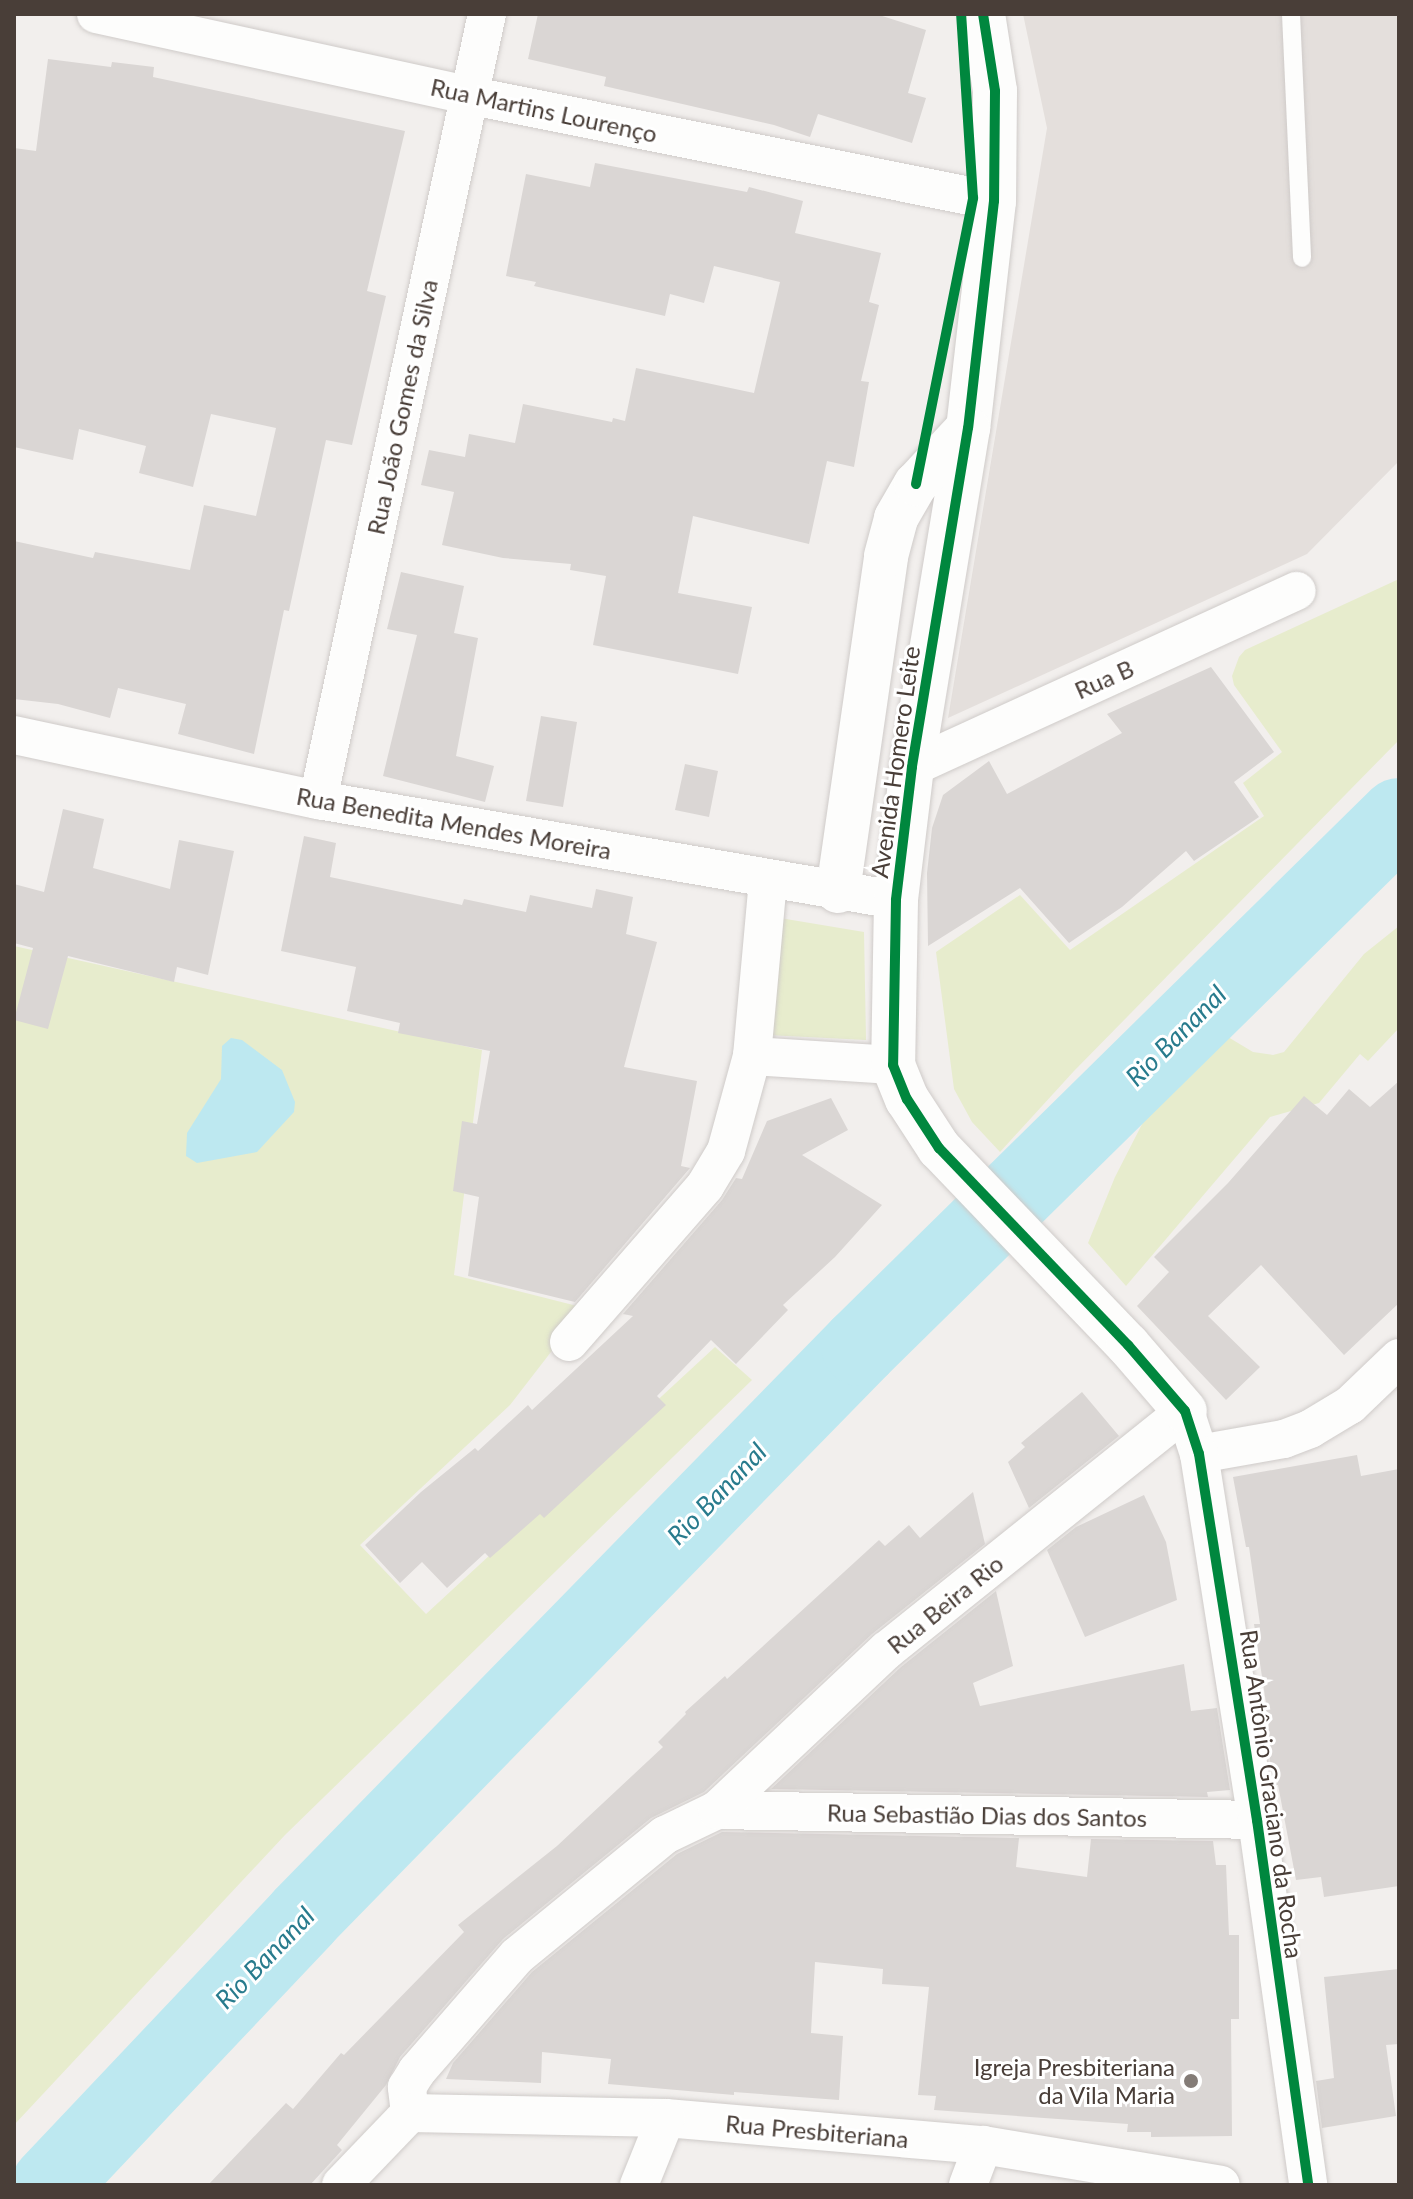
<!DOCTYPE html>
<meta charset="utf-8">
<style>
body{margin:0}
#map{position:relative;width:1413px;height:2199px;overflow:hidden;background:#f2efed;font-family:Lato,sans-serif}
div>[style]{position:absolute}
.industrial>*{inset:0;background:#e4dfdc}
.green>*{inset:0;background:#e7eccd}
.water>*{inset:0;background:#bde8f0}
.river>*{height:78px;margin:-39px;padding:0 39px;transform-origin:39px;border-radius:39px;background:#bde8f0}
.building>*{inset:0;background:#dad6d4}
.roads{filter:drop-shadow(0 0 2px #cfcbc9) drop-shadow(0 0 2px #cfcbc9)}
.service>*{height:18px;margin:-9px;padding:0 9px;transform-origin:9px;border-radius:9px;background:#fdfdfc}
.minor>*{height:38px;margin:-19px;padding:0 19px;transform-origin:19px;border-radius:19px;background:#fdfdfc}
.tertiary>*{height:44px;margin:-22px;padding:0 22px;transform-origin:22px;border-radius:22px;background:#fdfdfc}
.cycleway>*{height:10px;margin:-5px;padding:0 5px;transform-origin:5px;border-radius:5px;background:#00873e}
.dots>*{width:22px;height:22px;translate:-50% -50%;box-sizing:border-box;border:4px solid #fff;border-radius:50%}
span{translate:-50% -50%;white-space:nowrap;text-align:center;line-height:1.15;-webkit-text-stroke:6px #fff;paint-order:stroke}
.street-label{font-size:24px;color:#493e38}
.poi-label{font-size:24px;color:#493e38}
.right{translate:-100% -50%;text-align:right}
.water-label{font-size:26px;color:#287b8d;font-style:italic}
.frame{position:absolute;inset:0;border:16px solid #493e38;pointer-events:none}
</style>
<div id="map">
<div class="industrial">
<div style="clip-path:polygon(1023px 14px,1399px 14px,1399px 461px,1307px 554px,948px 718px,1047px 128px)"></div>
</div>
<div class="green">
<div style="clip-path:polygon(1399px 579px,1399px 740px,1074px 1071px,1000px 1152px,972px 1122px,954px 1089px,936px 952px,1020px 895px,1070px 950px,1264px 816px,1243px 783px,1282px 752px,1234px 685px,1232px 676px,1239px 657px,1245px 650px)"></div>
<div style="clip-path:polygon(780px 918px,864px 932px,866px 1040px,767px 1035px)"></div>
<div style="clip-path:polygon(1399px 926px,1399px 1028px,1368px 1061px,1360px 1054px,1319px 1103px,1270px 1117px,1126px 1286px,1088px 1243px,1115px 1177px,1183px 1044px,1201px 1027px,1218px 1031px,1253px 1052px,1273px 1055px,1284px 1052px,1364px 954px)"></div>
<div style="clip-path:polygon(14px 946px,482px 1050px,454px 1275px,585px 1308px,510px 1405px,360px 1545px,426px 1614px,715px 1347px,752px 1380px,285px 1835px,14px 2125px)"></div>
</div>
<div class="water">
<div style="clip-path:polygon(231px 1038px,242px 1040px,282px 1070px,295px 1102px,294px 1112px,257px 1152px,197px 1163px,186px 1156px,187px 1133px,221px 1079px,222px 1046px)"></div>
</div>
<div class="river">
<div style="left:50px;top:2185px;width:369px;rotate:-46.6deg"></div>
<div style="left:303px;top:1917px;width:797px;rotate:-45.66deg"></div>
<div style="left:860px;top:1347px;width:756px;rotate:-44.52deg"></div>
</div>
<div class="building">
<div style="clip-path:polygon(538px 14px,876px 14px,926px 30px,908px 93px,926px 98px,912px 143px,818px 114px,810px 137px,774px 125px,604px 86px,606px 77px,528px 59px)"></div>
<div style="clip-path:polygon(48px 59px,111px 67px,112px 62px,154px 67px,153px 77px,405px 131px,367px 291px,386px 296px,352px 445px,326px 440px,289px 611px,284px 610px,254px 754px,178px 734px,186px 704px,118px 688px,110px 718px,58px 704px,14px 699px,14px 541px,93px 558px,95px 552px,190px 570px,204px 505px,256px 516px,276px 428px,211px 414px,193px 487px,139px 473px,146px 446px,79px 429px,73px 460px,14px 447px,14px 148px,36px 151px)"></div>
<div style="clip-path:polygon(595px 163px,747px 192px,749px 187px,803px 201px,795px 233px,881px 253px,869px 302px,879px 305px,861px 381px,869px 382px,854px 467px,827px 461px,809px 544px,693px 516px,678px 593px,752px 607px,738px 674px,593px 645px,606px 576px,570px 570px,571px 564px,503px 558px,442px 545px,454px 492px,421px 485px,429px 450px,465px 457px,469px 434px,515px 443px,523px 404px,612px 422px,613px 418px,625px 421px,636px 368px,754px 393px,780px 282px,714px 266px,704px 303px,670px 294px,665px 316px,534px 286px,536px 282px,506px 276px,526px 174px,590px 187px)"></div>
<div style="clip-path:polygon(401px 572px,464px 586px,454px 633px,478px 638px,456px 756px,494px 766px,485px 802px,383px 776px,417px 635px,387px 629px)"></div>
<div style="clip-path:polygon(1211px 667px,1274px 752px,1234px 782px,1259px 817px,1194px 861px,1186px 851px,1122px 907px,1069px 943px,1020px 888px,928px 946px,927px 873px,932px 828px,943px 795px,989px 761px,1007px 794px,1122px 733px,1107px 714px)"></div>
<div style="clip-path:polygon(541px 716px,577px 722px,563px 807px,526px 801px)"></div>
<div style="clip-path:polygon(685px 764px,718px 771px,709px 817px,675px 810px)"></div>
<div style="clip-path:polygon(63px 809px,104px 819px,93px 868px,170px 889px,179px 840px,234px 851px,208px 975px,177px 967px,174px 982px,68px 956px,48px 1029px,14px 1020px,33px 948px,14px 943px,14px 884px,44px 892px)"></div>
<div style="clip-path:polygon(304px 836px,336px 843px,330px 877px,462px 905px,464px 899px,526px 912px,530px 895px,592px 908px,596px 889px,633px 897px,626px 934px,657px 942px,624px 1067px,697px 1081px,681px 1166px,690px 1168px,575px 1302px,468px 1276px,479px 1197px,453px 1191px,462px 1121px,477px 1124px,490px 1051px,398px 1033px,400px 1023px,347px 1011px,356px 967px,281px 951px)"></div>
<div style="clip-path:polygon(1399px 1081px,1399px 1303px,1344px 1355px,1261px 1265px,1208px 1316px,1260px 1367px,1226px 1400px,1137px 1306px,1169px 1272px,1154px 1257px,1228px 1183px,1304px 1096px,1327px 1115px,1349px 1089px,1370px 1107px)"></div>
<div style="clip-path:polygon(831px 1098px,848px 1130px,802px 1155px,882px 1205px,835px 1257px,783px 1305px,788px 1310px,736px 1364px,711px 1340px,657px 1396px,666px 1405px,544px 1518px,540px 1514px,490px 1558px,485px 1553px,447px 1588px,422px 1562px,400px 1583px,365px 1545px,421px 1492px,475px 1448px,478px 1451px,528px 1405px,532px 1410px,633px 1316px,623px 1314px,722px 1200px,736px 1178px,742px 1179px,767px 1121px)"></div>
<div style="clip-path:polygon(1082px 1392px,1119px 1436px,1029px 1508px,1008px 1462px,1025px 1447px,1021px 1443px)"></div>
<div style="clip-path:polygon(1357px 1455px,1361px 1476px,1399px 1469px,1399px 1886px,1324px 1897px,1321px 1877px,1296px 1880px,1278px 1785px,1274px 1785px,1261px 1704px,1266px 1703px,1254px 1624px,1260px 1624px,1249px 1547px,1246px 1547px,1233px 1477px)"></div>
<div style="clip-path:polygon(973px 1492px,985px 1544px,872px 1634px,704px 1792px,651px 1818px,503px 1939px,400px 2057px,386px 2085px,337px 2145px,342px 2150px,310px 2185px,208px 2185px,286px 2103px,293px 2109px,341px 2053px,344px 2055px,464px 1932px,458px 1925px,557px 1846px,663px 1747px,658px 1742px,686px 1714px,685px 1712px,725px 1676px,727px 1679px,879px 1540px,885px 1546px,909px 1525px,920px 1538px)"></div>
<div style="clip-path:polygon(1144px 1495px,1166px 1542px,1177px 1600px,1085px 1637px,1047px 1550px,1076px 1527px)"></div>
<div style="clip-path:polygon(996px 1591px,1013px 1666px,973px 1683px,980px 1706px,1184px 1664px,1191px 1711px,1217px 1708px,1230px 1790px,1207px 1792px,1208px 1797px,771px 1789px,901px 1667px)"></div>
<div style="clip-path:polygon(722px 1832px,1019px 1838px,1016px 1867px,1087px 1877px,1091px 1839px,1213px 1841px,1216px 1865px,1226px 1865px,1229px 1935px,1239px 1935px,1239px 2019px,1231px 2019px,1232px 2136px,1151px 2137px,1151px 2132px,1127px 2132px,1128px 2124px,934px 2110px,936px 2096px,918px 2095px,929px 1987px,882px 1984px,883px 1969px,815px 1962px,811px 2033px,843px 2036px,839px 2100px,734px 2092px,734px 2095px,608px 2084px,611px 2059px,542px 2052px,541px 2083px,446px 2079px,453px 2063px,532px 1972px,677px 1854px)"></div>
<div style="clip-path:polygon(1399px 1969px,1399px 2044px,1386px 2045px,1396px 2116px,1322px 2128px,1316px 2081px,1334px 2078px,1324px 1977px)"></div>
</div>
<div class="roads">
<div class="service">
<div style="left:1291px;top:14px;width:244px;rotate:87.4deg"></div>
</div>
<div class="minor">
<div style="left:96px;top:14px;width:381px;rotate:12.3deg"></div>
<div style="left:468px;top:95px;width:537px;rotate:11.39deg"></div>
<div style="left:14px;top:735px;width:311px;rotate:12.1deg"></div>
<div style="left:318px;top:800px;width:587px;rotate:9.82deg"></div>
<div style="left:912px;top:767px;width:423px;rotate:-24.6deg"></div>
<div style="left:318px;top:800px;width:804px;rotate:-77.87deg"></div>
<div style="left:752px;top:1056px;width:141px;rotate:3.7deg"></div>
<div style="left:569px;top:1342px;width:207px;rotate:-48.9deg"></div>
<div style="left:705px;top:1186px;width:41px;rotate:-59deg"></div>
<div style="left:726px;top:1151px;width:98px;rotate:-74.7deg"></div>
<div style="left:752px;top:1056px;width:178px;rotate:-84.8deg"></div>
<div style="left:1199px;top:1454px;width:86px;rotate:-10deg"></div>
<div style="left:1284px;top:1439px;width:28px;rotate:-21deg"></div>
<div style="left:1310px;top:1429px;width:47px;rotate:-31deg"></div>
<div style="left:1350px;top:1405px;width:68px;rotate:-43.8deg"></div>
<div style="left:717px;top:1810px;width:540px;rotate:1.06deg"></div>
<div style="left:410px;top:2113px;width:26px;rotate:-97deg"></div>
<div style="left:407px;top:2087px;width:19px;rotate:-58deg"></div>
<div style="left:417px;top:2071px;width:152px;rotate:-49deg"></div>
<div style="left:517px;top:1956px;width:191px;rotate:-39.3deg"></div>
<div style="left:665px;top:1835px;width:58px;rotate:-25.7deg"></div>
<div style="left:717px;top:1810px;width:233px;rotate:-43.3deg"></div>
<div style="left:887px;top:1650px;width:382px;rotate:-38.7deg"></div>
<div style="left:1185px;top:1411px;width:45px;rotate:72deg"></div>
<div style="left:1199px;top:1454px;width:371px;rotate:81deg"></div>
<div style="left:1257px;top:1820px;width:369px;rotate:82deg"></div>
<div style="left:341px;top:2185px;width:100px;rotate:-46.2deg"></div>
<div style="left:410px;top:2113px;width:256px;rotate:1.1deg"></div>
<div style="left:666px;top:2118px;width:318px;rotate:4.9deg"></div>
<div style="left:983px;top:2145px;width:241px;rotate:9.5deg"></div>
<div style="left:639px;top:2185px;width:72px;rotate:-68.1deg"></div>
<div style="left:968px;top:2185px;width:43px;rotate:-69.4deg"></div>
</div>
<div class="tertiary">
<div style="left:983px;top:14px;width:78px;rotate:81.1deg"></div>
<div style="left:995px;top:91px;width:110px;rotate:90.5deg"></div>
<div style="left:994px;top:201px;width:228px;rotate:96.5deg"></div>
<div style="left:968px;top:428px;width:344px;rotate:99.4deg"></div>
<div style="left:912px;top:767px;width:134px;rotate:96.9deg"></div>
<div style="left:896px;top:900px;width:165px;rotate:91deg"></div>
<div style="left:893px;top:1065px;width:37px;rotate:68deg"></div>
<div style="left:907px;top:1099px;width:59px;rotate:56.9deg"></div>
<div style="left:939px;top:1148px;width:273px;rotate:46.2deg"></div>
<div style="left:1128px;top:1345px;width:87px;rotate:49.2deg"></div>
<div style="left:838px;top:891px;width:338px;rotate:-81.8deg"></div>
<div style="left:886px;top:556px;width:39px;rotate:-75deg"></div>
<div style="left:896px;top:518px;width:39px;rotate:-60deg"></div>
<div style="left:916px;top:484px;width:76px;rotate:-47.1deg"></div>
</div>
</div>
<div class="cycleway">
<div style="left:983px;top:14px;width:78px;rotate:81.1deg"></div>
<div style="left:995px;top:91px;width:110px;rotate:90.5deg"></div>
<div style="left:994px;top:201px;width:228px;rotate:96.5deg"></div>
<div style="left:968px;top:428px;width:344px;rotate:99.4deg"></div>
<div style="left:912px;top:767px;width:134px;rotate:96.9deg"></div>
<div style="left:896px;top:900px;width:165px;rotate:91deg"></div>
<div style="left:893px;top:1065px;width:37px;rotate:68deg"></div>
<div style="left:907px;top:1099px;width:59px;rotate:56.9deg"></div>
<div style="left:939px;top:1148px;width:273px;rotate:46.2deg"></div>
<div style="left:1128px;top:1345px;width:87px;rotate:49.2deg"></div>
<div style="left:1185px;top:1411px;width:45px;rotate:72deg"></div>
<div style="left:1199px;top:1454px;width:371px;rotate:81deg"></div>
<div style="left:1257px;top:1820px;width:369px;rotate:82deg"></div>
<div style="left:916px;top:484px;width:292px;rotate:-78.7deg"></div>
<div style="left:973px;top:198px;width:184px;rotate:-93.7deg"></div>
</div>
<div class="dots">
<div style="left:1191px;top:2081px;background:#847c77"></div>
</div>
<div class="street-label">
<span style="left:544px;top:110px;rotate:12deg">Rua Martins Lourenço</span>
<span style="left:402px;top:407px;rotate:-78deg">Rua João Gomes da Silva</span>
<span style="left:1104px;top:679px;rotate:-24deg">Rua B</span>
<span style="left:895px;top:762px;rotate:-82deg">Avenida Homero Leite</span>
<span style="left:454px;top:823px;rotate:10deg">Rua Benedita Mendes Moreira</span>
<span style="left:945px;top:1604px;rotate:-39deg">Rua Beira Rio</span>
<span style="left:1272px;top:1794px;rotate:82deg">Rua Antônio Graciano da Rocha</span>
<span style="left:987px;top:1815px;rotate:1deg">Rua Sebastião Dias dos Santos</span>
<span style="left:817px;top:2131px;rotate:5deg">Rua Presbiteriana</span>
</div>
<div class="poi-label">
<span class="right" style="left:1175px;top:2081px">Igreja Presbiteriana<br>da Vila Maria</span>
</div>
<div class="water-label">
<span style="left:1176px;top:1036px;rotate:-45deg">Rio Bananal</span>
<span style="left:717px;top:1494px;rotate:-46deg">Rio Bananal</span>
<span style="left:265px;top:1958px;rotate:-46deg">Rio Bananal</span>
</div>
<div class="frame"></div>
</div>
